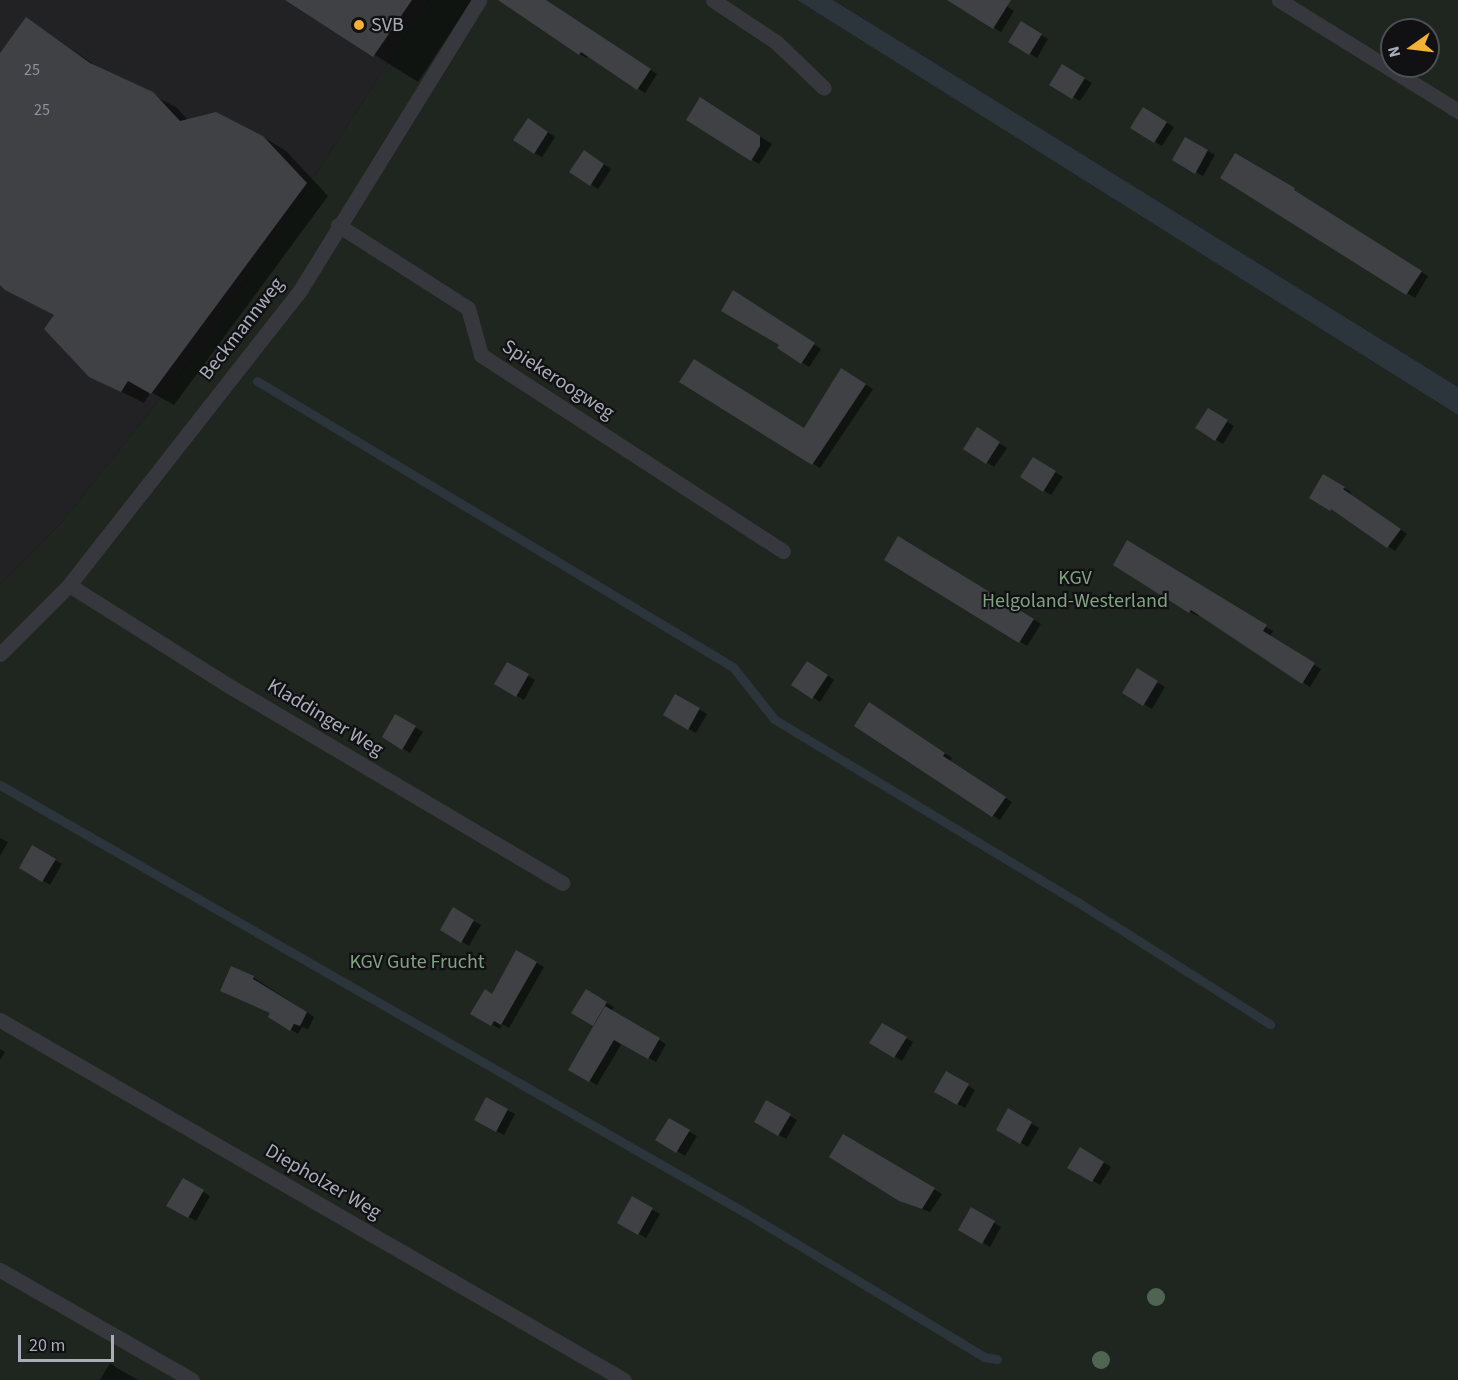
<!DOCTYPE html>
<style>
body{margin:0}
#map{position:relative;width:1458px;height:1380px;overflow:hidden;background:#161618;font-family:"Source Sans 3",sans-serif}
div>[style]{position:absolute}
.built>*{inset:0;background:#222225}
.green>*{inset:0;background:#1e261f}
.water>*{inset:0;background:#2c353c}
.shadow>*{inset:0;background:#0007}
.stream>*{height:9px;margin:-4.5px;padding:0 4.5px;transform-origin:4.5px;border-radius:4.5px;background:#2c353c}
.building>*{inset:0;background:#404145}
.service>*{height:15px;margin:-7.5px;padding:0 7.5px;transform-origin:7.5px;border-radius:7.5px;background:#37383d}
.trees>*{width:18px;height:18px;margin:-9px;border-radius:50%;background:#506452}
.dots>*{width:16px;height:16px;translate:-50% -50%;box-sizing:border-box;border:3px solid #111113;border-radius:50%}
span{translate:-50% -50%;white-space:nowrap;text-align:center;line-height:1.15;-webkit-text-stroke:4.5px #111113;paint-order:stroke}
.number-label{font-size:16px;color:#8e929b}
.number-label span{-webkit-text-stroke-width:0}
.poi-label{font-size:20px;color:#a8adb8}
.left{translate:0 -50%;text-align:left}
.street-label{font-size:20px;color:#a8adb8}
.park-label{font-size:20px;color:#7fa381}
.north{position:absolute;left:1380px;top:18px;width:60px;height:60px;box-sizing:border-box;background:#111113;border:2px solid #4d4f55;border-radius:50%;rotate:256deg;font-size:16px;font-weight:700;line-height:24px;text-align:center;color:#a8adb8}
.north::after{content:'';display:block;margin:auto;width:21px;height:27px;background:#f2b134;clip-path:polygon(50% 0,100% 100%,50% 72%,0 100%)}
.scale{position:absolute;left:18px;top:1335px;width:96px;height:27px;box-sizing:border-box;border:3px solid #a8adb8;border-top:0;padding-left:8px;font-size:18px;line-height:21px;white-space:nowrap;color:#a8adb8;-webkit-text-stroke:4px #111113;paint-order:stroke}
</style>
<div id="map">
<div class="built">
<div style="clip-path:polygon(0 0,429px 0,213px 332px,63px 521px,0 585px)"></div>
</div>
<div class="green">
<div style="clip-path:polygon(429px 0,797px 0,1458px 415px,1458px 1380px,0 1380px,0 585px,63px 521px,213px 332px)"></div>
<div style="clip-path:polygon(evenodd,833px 0,1458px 0,1458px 387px,833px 0,1392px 30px,1428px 30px,1428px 66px,1392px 66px,1392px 30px)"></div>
</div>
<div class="water">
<div style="clip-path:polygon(797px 0,833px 0,1458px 387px,1458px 415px)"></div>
</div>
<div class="shadow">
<div style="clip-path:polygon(301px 0,472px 0,418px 82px,297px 6px)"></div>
<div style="clip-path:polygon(513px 0,540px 0,553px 6px,657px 74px,645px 93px,589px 55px,587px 58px,579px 54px)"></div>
<div style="clip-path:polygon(981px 0,997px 0,1014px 11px,1001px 32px,972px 14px)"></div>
<div style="clip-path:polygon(27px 19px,102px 70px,176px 107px,188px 120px,263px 137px,286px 151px,328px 196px,174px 405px,151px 392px,144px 403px,90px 376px,56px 316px,6px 289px,0 282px,0 56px)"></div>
<div style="clip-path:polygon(1021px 23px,1048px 39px,1037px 58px,1010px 41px)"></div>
<div style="clip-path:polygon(1063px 66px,1092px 83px,1080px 101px,1051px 84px)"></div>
<div style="clip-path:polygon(700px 99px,772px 144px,759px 164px,688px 119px)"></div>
<div style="clip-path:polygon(1144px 109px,1174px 127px,1162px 146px,1132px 128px)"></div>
<div style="clip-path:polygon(536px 124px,555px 137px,542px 157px,534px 153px)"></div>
<div style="clip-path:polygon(1186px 139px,1215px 155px,1203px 176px,1174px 160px)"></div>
<div style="clip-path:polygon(592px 156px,611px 169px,598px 189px,591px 184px)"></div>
<div style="clip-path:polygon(1242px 159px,1428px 276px,1415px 298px,1222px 178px)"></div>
<div style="clip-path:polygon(741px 296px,821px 349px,809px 367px,779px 348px,781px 345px)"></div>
<div style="clip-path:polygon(841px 370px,873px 389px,820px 468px,681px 382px,805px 430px)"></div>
<div style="clip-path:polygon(1214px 414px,1234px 426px,1223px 444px,1197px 428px)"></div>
<div style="clip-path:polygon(985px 434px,1007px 448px,994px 467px,965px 449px)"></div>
<div style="clip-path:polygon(1034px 459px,1063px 477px,1051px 495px,1022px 477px)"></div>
<div style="clip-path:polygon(1323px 476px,1351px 492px,1350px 494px,1407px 534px,1395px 551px,1339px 513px,1311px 498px)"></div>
<div style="clip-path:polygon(899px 538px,1041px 624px,1027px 646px,886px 560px)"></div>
<div style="clip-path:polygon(1128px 543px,1273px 631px,1270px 636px,1321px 669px,1310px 687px,1199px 613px,1198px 616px,1190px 612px,1115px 564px)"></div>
<div style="clip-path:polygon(507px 664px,535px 680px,524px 700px,496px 684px)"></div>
<div style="clip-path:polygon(815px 667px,834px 680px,820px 702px,813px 697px)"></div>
<div style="clip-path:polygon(1137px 670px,1165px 687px,1152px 709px,1124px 692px)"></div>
<div style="clip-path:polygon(676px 696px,707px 714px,696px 733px,665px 715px)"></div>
<div style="clip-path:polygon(877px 708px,952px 758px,950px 761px,1012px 802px,1000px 820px,856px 725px)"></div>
<div style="clip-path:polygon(396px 716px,423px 732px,410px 753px,384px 737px)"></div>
<div style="clip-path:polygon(0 838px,8px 842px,0 856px)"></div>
<div style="clip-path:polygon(33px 847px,62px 864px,50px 885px,21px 867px)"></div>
<div style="clip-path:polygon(453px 910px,481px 925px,469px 946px,442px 930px)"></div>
<div style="clip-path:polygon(517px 952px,544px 967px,509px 1028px,502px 1024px,500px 1029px,472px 1013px,493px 995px)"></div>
<div style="clip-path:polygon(253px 977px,314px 1017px,308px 1029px,302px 1027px,298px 1034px,270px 1016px,272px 1013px,229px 994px)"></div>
<div style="clip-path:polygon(586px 991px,614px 1007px,611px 1012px,666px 1044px,656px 1062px,622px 1043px,597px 1085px,570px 1069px,596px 1025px,573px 1012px)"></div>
<div style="clip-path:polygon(882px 1025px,913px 1042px,902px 1061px,871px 1043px)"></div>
<div style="clip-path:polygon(0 1049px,5px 1052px,0 1060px)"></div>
<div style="clip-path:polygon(947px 1073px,975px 1090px,965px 1108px,936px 1092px)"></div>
<div style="clip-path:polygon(486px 1099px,515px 1114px,504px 1135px,483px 1124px)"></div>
<div style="clip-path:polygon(767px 1102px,797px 1120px,786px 1139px,756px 1122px)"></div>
<div style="clip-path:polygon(1009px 1110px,1039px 1128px,1028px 1147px,998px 1129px)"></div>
<div style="clip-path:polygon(669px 1120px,697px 1136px,685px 1156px,657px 1139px)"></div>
<div style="clip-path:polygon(844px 1137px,942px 1194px,930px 1212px,908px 1204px)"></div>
<div style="clip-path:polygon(1081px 1149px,1111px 1167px,1100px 1185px,1070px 1167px)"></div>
<div style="clip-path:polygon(184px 1180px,210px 1196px,196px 1221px,169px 1205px)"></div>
<div style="clip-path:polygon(632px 1198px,660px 1214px,646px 1238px,619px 1222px)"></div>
<div style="clip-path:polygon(972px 1209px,1001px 1227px,990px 1247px,960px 1229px)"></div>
<div style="clip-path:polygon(110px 1363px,117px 1368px,138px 1380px,100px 1380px)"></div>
</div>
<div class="stream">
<div style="left:257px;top:381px;width:555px;rotate:31deg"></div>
<div style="left:733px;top:667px;width:66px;rotate:51.7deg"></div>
<div style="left:774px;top:719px;width:353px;rotate:31.1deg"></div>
<div style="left:1076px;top:901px;width:230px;rotate:32.4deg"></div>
<div style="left:0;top:785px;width:858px;rotate:29.85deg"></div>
<div style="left:744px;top:1212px;width:280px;rotate:31.1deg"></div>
<div style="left:984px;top:1357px;width:13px;rotate:9deg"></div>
</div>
<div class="building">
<div style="clip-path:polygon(285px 0,412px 0,373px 57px)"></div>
<div style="clip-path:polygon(498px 0,546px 0,651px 69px,637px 90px,581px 52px,579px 55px)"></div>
<div style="clip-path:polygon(947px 0,1011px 0,993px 29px)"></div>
<div style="clip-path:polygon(26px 17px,90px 63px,153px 92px,180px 121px,216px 112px,263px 136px,307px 183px,151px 394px,128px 381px,121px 392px,89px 377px,44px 329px,54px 315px,5px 290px,0 285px,0 53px)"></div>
<div style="clip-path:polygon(1021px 21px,1042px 34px,1029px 55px,1008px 42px)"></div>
<div style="clip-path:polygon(1062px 64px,1085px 78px,1072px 99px,1049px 85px)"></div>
<div style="clip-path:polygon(700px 97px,760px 136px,760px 146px,751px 161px,686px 120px)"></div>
<div style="clip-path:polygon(1143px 107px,1167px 122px,1154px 143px,1130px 128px)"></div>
<div style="clip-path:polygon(528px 118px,548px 132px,534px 154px,513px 140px)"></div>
<div style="clip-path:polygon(1185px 137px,1208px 150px,1195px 174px,1172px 160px)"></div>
<div style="clip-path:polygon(584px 150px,604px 164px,590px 186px,569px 172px)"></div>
<div style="clip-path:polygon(1235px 153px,1295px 188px,1294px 190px,1422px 271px,1406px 295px,1220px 178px)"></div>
<div style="clip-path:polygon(733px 290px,815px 343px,801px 364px,777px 348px,779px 345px,721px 311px)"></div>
<div style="clip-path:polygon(694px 359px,804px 428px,841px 368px,866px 384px,812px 465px,679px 382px)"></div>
<div style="clip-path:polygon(1208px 408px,1228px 420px,1215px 441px,1195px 428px)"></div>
<div style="clip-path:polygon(977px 427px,1000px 442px,986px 464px,963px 449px)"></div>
<div style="clip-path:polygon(1033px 457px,1056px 471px,1043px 492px,1020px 477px)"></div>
<div style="clip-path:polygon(1323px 474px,1345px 487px,1343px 489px,1401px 529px,1387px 548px,1331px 509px,1330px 511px,1309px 498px)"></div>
<div style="clip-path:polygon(898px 536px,1034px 619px,1019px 643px,884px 560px)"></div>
<div style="clip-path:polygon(1127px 540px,1267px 625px,1263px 631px,1315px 663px,1302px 684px,1191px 610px,1189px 613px,1113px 565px)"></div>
<div style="clip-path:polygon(807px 661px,828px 675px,812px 699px,791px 685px)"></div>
<div style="clip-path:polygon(507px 662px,529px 674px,516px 697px,494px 684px)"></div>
<div style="clip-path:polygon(1137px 668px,1158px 681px,1143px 706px,1122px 693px)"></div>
<div style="clip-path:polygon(675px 694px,700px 708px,688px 730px,663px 715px)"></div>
<div style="clip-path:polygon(869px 702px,945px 753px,943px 756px,1006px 797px,992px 817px,854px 726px)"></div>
<div style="clip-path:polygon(395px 714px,416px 726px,402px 750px,382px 737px)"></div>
<div style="clip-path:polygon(32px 845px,56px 859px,42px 882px,19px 868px)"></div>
<div style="clip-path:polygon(453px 907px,474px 920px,461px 943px,440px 930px)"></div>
<div style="clip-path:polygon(516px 950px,537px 962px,501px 1025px,494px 1021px,491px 1026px,470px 1014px,485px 989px,492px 994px)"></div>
<div style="clip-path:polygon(231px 966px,254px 976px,253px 979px,307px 1012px,300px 1026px,294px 1024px,290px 1031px,268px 1017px,270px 1013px,220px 991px)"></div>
<div style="clip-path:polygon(586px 989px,607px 1002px,593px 1026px,571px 1013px)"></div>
<div style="clip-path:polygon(605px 1006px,660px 1038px,648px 1059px,614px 1040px,589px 1082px,568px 1070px)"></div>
<div style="clip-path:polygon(882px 1023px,907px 1037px,894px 1058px,869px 1043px)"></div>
<div style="clip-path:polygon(946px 1071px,969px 1084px,957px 1105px,934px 1092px)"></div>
<div style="clip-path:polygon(486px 1097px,508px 1109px,496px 1132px,474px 1120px)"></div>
<div style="clip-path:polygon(766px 1100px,791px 1114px,778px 1136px,754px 1122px)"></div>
<div style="clip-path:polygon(1008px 1108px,1032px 1122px,1020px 1144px,996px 1130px)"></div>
<div style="clip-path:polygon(669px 1118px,690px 1130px,676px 1153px,655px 1140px)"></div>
<div style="clip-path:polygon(843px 1134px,935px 1188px,922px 1209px,899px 1201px,829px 1157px)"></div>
<div style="clip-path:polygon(1080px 1147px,1104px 1162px,1092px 1182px,1067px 1168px)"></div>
<div style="clip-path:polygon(183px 1178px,204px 1190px,188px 1218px,166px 1206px)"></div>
<div style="clip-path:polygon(632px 1196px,653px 1208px,638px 1235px,617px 1223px)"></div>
<div style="clip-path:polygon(971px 1207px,995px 1221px,982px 1244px,958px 1230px)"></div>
</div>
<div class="service">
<div style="left:713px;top:0;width:76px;rotate:33.7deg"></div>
<div style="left:776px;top:42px;width:66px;rotate:43.8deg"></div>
<div style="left:1279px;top:0;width:211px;rotate:31.8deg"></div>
<div style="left:338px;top:225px;width:154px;rotate:32.6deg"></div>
<div style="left:468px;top:308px;width:49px;rotate:74.5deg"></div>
<div style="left:481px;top:355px;width:360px;rotate:33deg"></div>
<div style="left:69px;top:585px;width:191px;rotate:32.2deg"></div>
<div style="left:231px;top:687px;width:385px;rotate:30.6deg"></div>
<div style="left:0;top:654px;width:98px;rotate:-45deg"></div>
<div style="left:69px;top:585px;width:372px;rotate:-51.9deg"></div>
<div style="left:299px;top:292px;width:343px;rotate:-58.3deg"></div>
<div style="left:0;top:1020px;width:720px;rotate:29.98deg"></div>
<div style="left:0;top:1270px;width:221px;rotate:29.8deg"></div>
</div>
<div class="trees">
<div style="left:1156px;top:1297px"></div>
<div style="left:1101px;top:1360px"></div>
</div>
<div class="dots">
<div style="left:359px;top:25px;background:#f2b134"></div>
</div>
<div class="number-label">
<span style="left:32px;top:70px">25</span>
<span style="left:42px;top:110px">25</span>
</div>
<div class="poi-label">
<span class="left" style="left:371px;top:25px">SVB</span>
</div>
<div class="street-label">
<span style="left:242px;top:329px;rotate:-52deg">Beckmannweg</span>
<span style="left:558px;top:380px;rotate:33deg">Spiekeroogweg</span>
<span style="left:325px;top:718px;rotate:31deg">Kladdinger Weg</span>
<span style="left:323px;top:1182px;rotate:30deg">Diepholzer Weg</span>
</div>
<div class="park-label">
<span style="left:1075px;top:590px">KGV<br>Helgoland-Westerland</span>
<span style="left:417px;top:962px">KGV Gute Frucht</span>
</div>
<div class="north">N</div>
<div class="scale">20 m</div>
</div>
